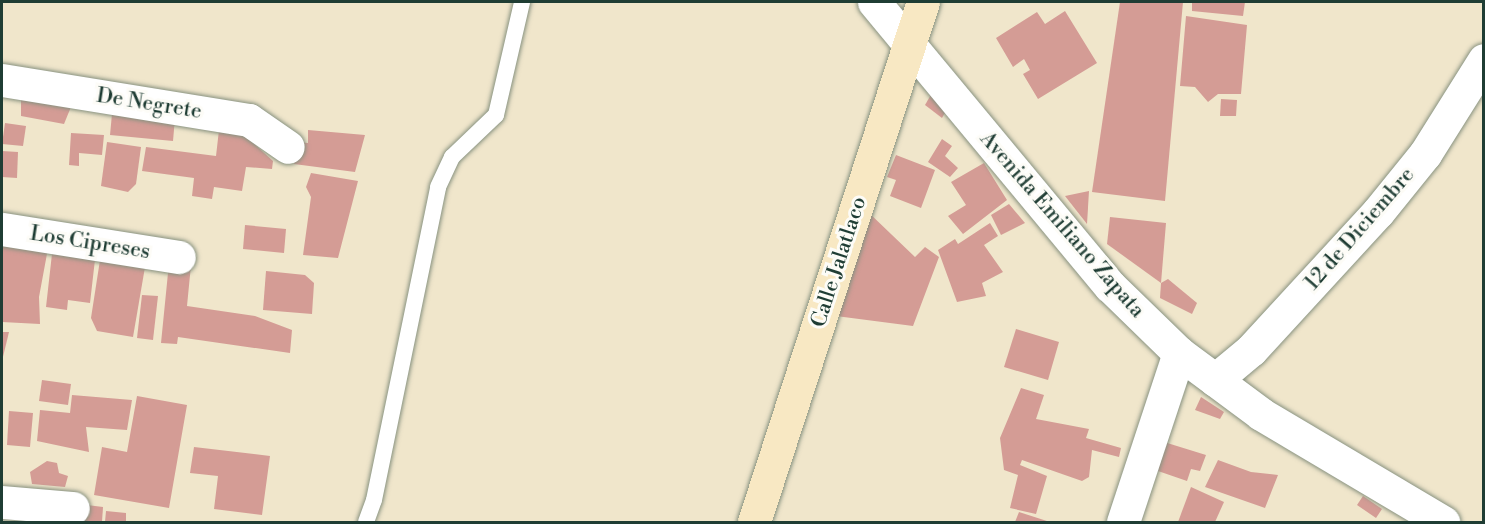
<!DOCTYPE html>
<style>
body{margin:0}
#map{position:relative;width:1485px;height:524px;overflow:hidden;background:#f0e6cb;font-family:"Libre Bodoni",serif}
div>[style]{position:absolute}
.building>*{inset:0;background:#d49c95}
.roads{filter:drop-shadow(0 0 2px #889280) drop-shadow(0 0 2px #889280)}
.service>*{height:16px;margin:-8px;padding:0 8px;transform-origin:8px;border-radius:8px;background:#fff}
.minor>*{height:33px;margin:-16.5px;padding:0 16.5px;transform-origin:16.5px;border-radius:16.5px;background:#fff}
.secondary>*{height:33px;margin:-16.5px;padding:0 16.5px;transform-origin:16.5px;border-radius:16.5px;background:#f8e8c3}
span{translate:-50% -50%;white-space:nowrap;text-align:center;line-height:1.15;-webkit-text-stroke:6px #fdfcf7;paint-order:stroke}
.street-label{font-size:21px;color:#1f3d34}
.frame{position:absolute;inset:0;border:3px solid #1f3d34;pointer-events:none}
</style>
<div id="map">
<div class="building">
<div style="clip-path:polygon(1120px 2px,1183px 2px,1165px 201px,1092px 192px)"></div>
<div style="clip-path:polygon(1192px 2px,1245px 2px,1243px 16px,1192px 11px)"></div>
<div style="clip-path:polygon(1065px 11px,1097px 63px,1038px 99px,1023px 74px,1030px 70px,1024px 59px,1013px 67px,996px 38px,1037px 12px,1045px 24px)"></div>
<div style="clip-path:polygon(1186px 16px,1247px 25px,1241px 94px,1218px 94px,1208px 102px,1195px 87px,1180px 86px)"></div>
<div style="clip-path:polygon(936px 86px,946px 111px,942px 118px,925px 105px)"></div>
<div style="clip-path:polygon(21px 88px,73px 102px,64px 124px,21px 116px)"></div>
<div style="clip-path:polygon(1221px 99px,1237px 100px,1236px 116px,1220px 116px)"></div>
<div style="clip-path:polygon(112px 114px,175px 118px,173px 141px,110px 135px)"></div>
<div style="clip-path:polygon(5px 123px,26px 126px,23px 146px,2px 144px)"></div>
<div style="clip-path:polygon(219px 130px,241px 132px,273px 161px,272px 169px,246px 167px,242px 191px,214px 187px,212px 199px,192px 196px,194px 178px,142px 171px,146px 147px,216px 156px)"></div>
<div style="clip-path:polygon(308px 130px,365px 135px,355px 172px,294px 164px,296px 142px,308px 143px)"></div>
<div style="clip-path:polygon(71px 133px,104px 135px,102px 155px,79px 153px,79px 166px,69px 165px)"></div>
<div style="clip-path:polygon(942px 139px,952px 146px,945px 156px,958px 168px,950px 177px,928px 162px)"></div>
<div style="clip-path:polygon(107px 142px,141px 147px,136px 184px,128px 192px,101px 186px)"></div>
<div style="clip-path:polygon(2px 151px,18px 152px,17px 178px,2px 177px)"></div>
<div style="clip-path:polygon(896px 155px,935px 170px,921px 208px,890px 196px,896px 180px,887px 177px)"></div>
<div style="clip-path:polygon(984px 163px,1007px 200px,963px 234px,948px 216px,966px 205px,951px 182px)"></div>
<div style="clip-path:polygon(311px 173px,358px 181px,338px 258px,303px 255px,311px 197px,306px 187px)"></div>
<div style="clip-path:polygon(1089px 191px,1087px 224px,1065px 196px)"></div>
<div style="clip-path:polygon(1009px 204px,1025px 223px,1001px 235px,991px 215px)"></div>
<div style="clip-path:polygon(867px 211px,915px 257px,925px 247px,939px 257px,913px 326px,836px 316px)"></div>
<div style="clip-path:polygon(1110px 217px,1166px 223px,1161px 283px,1107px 244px)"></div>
<div style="clip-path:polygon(990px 223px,998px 236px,984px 245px,1003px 272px,982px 283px,986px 296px,957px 302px,938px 250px,955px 239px,958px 244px)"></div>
<div style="clip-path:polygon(245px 225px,286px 229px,284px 253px,243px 249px)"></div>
<div style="clip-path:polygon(49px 243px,39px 297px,40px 324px,2px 322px,2px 244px)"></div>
<div style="clip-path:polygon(53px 245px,96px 251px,90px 303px,68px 300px,67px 310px,46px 307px)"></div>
<div style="clip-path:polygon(100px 260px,145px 267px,133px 337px,97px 331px,91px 318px)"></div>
<div style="clip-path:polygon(169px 263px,191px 265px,187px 306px,255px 316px,292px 330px,290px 353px,178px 337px,177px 344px,161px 343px)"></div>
<div style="clip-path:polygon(266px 271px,305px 275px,314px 283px,312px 314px,263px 310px)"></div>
<div style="clip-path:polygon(1168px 279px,1197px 303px,1192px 314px,1160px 298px,1161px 283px)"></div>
<div style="clip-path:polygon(142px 295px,158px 296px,153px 340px,137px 338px)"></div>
<div style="clip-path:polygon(1016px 329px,1059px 342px,1048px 380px,1004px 367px)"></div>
<div style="clip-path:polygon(2px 332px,9px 332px,2px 361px)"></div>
<div style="clip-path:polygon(42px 380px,71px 384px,68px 405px,39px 401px)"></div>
<div style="clip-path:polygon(1021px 388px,1044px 395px,1036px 419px,1089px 429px,1086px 438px,1121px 448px,1119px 457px,1092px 450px,1089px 477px,1082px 481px,1022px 460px,1020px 465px,1047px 476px,1036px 514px,1010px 508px,1018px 475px,1004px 470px,1000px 438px)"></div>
<div style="clip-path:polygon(72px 395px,132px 400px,127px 430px,86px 427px,89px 452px,37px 441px,40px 410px,70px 413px)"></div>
<div style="clip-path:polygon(137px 396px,187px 405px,169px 508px,94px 495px,102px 447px,127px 452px)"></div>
<div style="clip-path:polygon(1201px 397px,1224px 412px,1220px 419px,1195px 410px)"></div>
<div style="clip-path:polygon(9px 411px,33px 413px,30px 447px,7px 445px)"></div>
<div style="clip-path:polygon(1164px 442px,1206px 455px,1200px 471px,1191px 469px,1187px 481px,1158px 471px)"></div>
<div style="clip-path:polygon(194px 447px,270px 456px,262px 515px,214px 509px,218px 476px,190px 473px)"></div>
<div style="clip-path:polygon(1218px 460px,1251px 472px,1278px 475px,1265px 508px,1205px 487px)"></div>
<div style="clip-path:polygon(47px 461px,57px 463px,59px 473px,68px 476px,65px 487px,32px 484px,30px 472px)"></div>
<div style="clip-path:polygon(1191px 487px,1224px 502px,1215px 522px,1178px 522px)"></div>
<div style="clip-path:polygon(1363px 496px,1382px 509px,1376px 518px,1357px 505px)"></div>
<div style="clip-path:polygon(79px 504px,103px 507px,102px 522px,79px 522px)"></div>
<div style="clip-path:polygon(106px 511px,126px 513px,126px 522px,105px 522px)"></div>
<div style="clip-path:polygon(1019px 512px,1050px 522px,1015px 522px)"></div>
</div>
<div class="roads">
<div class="service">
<div style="left:366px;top:522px;width:23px;rotate:-70deg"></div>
<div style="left:374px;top:500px;width:319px;rotate:-78.4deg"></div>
<div style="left:438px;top:187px;width:33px;rotate:-65deg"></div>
<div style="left:452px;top:157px;width:61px;rotate:-43.7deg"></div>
<div style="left:496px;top:115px;width:116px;rotate:-77deg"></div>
</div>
<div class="minor">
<div style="left:874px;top:2px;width:369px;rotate:50.3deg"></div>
<div style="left:1110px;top:286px;width:96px;rotate:44.2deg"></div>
<div style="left:1179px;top:353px;width:102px;rotate:36.6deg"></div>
<div style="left:1261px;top:414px;width:212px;rotate:30.7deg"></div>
<div style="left:2px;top:80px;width:250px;rotate:9.2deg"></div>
<div style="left:249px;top:120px;width:47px;rotate:34.7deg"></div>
<div style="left:2px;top:229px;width:179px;rotate:9deg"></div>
<div style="left:1215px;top:380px;width:47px;rotate:-39.8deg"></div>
<div style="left:1251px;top:350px;width:188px;rotate:-47.4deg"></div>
<div style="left:1378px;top:212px;width:75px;rotate:-51deg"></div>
<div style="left:1425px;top:154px;width:111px;rotate:-57.9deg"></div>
<div style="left:2px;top:502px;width:71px;rotate:4.8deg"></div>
<div style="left:1123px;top:522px;width:178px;rotate:-71.7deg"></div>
</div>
<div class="secondary">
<div style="left:754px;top:522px;width:547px;rotate:-72deg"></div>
</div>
</div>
<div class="street-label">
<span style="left:149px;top:104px;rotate:9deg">De Negrete</span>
<span style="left:1062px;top:225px;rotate:49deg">Avenida Emiliano Zapata</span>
<span style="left:1360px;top:229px;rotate:-49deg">12 de Diciembre</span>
<span style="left:90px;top:243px;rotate:9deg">Los Cipreses</span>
<span style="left:839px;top:262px;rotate:-72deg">Calle Jalatlaco</span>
</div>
<div class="frame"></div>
</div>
